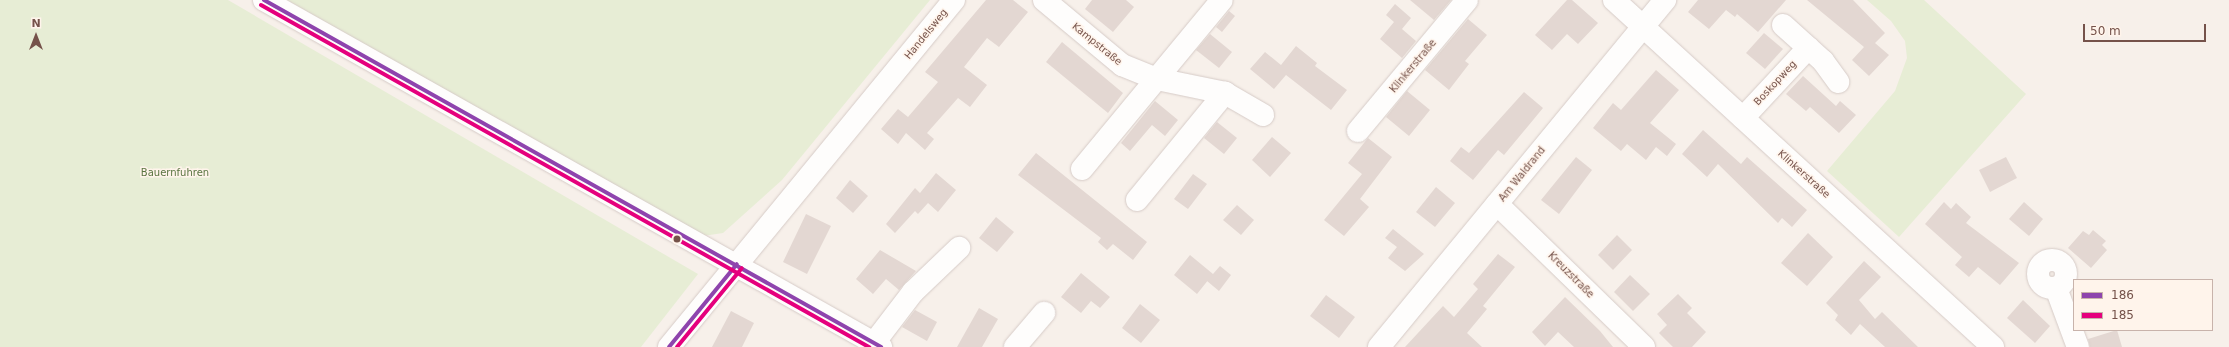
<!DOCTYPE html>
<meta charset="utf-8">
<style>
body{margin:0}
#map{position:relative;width:2229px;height:347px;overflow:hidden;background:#f7f0ea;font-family:"DejaVu Sans",sans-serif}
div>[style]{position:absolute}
.green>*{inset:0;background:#e7edd5}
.building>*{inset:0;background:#e3d7d2}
.roads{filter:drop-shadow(0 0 1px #d6cbc7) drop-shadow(0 0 1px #d6cbc7)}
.minor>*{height:22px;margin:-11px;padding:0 11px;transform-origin:11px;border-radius:11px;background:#fefdfc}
.minor>.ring{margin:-11px;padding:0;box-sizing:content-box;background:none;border:22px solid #fefdfc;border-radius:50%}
.bus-1>*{height:4px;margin:-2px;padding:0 2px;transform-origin:2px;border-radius:2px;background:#8e44ad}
.bus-2>*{height:4px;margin:-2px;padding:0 2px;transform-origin:2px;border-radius:2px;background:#e5007d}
.dots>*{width:11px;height:11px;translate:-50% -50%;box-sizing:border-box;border:2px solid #fff4eb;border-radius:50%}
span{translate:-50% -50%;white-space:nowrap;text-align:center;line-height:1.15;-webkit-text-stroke:3px #fff4eb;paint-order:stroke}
.street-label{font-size:10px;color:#75524a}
.park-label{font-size:10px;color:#597440}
.legend{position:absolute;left:2073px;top:279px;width:140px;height:52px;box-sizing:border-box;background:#fff4eb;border:1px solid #c8b3ab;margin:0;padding:5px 7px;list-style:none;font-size:12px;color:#75524a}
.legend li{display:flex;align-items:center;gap:8px;height:20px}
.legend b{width:20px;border:1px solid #c8b3ab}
.north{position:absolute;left:16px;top:16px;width:40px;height:40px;-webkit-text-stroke:3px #fff4eb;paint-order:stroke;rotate:0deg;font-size:11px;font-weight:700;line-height:16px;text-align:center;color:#75524a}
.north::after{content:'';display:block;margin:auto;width:14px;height:18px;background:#75524a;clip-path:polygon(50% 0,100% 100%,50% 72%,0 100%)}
.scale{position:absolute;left:2083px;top:24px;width:123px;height:18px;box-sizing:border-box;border:2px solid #75524a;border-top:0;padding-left:5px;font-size:12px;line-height:14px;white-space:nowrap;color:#75524a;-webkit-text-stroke:3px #fff4eb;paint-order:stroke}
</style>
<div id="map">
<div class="green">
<div style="clip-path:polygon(0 0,228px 0,698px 274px,641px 347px,0 347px)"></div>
<div style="clip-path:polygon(287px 0,930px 0,782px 180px,723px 233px,696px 237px)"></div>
<div style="clip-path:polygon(1867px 0,1924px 0,2026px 94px,1899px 237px,1827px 171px,1895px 91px,1907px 58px,1905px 41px,1891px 21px)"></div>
</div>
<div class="building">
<div style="clip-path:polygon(986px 0,1013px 0,1028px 12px,999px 47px,987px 38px,964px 67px,987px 85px,970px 107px,958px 98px,927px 133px,934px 139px,925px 150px,906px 133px,898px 144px,881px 129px,898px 109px,908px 117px,938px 82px,925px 72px)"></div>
<div style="clip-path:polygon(1092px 0,1126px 0,1134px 7px,1113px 32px,1085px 9px)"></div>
<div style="clip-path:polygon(1410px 0,1451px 0,1434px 20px)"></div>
<div style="clip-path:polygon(1567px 0,1572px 0,1598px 23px,1578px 44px,1567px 34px,1552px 50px,1535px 35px)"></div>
<div style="clip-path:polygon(1698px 0,1786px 0,1758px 32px,1737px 14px,1735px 17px,1726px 10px,1709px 29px,1688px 12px)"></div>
<div style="clip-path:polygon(1807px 0,1853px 0,1885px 33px,1875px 43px,1889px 55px,1869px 76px,1852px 60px,1864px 47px)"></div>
<div style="clip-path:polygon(1395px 4px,1411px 18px,1402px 29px,1416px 41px,1402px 58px,1380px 39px,1394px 22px,1386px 15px)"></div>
<div style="clip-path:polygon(1229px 11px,1235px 16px,1222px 32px,1216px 27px)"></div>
<div style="clip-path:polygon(1468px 19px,1487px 35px,1465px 61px,1469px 64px,1449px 90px,1425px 70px)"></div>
<div style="clip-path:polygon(1764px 33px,1783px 49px,1765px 69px,1746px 53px)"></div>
<div style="clip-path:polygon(1210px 34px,1232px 52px,1219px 68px,1196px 50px)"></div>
<div style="clip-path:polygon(1062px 42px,1123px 93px,1108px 113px,1046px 62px)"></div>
<div style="clip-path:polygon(1296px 46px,1317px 63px,1315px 66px,1347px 90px,1331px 110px,1286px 75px,1274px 89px,1250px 69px,1265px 52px,1281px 65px)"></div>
<div style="clip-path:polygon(1656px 70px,1679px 90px,1650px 123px,1676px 144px,1667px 156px,1656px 147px,1646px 160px,1627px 144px,1621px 151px,1593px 128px,1613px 103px,1621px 110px)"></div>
<div style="clip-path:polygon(1803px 76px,1836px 106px,1840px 101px,1856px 115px,1839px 133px,1810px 107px,1806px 111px,1786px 94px)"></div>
<div style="clip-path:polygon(1407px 91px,1430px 110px,1409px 136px,1386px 117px)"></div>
<div style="clip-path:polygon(1524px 92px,1543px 108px,1504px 155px,1498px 150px,1473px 180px,1450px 161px,1461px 147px,1469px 153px)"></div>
<div style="clip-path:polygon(1155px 101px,1178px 120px,1165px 136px,1152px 125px,1130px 151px,1121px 143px)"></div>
<div style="clip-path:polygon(1217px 122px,1237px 138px,1224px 154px,1204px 138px)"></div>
<div style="clip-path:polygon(1703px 130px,1741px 164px,1747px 157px,1807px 210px,1792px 227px,1782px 218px,1778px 223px,1718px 164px,1707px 177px,1682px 154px)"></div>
<div style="clip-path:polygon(1272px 137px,1291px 153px,1270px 177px,1252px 160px)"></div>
<div style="clip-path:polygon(1368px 138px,1392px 157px,1360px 199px,1369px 207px,1344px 236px,1324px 220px,1362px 174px,1348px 163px)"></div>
<div style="clip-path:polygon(1036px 153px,1147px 242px,1133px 260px,1113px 244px,1107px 250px,1098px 242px,1101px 238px,1018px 175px)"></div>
<div style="clip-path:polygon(1576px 157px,1592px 170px,1559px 214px,1541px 200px)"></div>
<div style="clip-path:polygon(2006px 157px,2017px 178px,1990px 192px,1979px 170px)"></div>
<div style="clip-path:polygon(936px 173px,956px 190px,938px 212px,928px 203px,918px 214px,915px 211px,895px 233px,886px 224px,915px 188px,920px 193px)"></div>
<div style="clip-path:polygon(1193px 174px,1207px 184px,1188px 209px,1174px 199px)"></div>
<div style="clip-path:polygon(850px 180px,868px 196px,853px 213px,836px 198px)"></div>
<div style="clip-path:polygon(1436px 187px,1455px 203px,1435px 227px,1416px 212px)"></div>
<div style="clip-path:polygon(1944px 202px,1951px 209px,1956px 203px,1971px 217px,1966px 223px,2019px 263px,2000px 285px,1978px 267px,1969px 277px,1955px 265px,1962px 257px,1925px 224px)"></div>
<div style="clip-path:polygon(2024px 202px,2043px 219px,2029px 236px,2009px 219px)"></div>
<div style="clip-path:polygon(1237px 205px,1254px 220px,1241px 235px,1223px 220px)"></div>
<div style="clip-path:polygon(806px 214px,831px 226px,807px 274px,783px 262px)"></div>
<div style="clip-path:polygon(996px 217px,1014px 232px,997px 252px,979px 238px)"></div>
<div style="clip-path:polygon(1393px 229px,1424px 254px,1405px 271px,1388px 258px,1397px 247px,1385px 238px)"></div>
<div style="clip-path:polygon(2093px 230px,2106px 241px,2102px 245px,2107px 250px,2091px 268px,2068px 248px,2083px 231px,2089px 235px)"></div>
<div style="clip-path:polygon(1808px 233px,1833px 257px,1807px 286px,1781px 263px)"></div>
<div style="clip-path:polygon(1617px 235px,1632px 250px,1613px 270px,1598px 255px)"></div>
<div style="clip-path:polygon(880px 250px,916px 271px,899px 290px,886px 279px,873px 294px,856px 279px)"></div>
<div style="clip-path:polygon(1498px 254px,1515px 267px,1483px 306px,1487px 309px,1467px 333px,1482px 347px,1405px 347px,1443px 306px,1454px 317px,1478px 289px,1473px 284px)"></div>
<div style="clip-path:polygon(1190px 255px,1213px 274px,1220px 266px,1231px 275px,1219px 291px,1207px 281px,1209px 279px,1197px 294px,1174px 275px)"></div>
<div style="clip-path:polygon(1864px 261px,1881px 277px,1859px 300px,1875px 319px,1882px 312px,1918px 347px,1885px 347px,1860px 324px,1851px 335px,1835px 320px,1838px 315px,1826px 303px)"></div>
<div style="clip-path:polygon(1081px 273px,1110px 297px,1100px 308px,1091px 301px,1081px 313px,1061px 297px)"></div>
<div style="clip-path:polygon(1630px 275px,1650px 294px,1633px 311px,1614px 292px)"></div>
<div style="clip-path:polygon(1678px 294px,1692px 308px,1687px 313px,1706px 332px,1692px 347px,1673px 347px,1659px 333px,1667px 325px,1657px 314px)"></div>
<div style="clip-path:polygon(1326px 295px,1355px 317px,1339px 338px,1310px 316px)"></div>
<div style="clip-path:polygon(1565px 297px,1600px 331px,1613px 347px,1574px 347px,1558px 332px,1545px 346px,1532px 332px)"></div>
<div style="clip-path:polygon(2023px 300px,2050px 326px,2035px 343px,2007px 318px)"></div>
<div style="clip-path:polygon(1140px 304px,1160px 320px,1141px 343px,1122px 328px)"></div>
<div style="clip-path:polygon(979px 308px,998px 319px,982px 347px,957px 347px)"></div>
<div style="clip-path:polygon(915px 310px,937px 322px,927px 341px,902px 327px)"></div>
<div style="clip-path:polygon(731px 311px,754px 323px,742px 347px,712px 347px)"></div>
<div style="clip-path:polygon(2117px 330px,2122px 347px,2090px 347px,2088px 339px)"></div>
</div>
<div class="roads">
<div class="minor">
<div style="left:264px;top:0;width:708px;rotate:29.35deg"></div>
<div style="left:1044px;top:0;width:102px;rotate:39.8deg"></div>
<div style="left:1122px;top:65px;width:38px;rotate:22deg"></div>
<div style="left:1157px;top:79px;width:69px;rotate:11.6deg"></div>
<div style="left:1225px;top:93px;width:44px;rotate:30.1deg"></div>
<div style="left:1614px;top:0;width:514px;rotate:42.48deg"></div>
<div style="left:1783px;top:25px;width:54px;rotate:42deg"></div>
<div style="left:1823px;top:61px;width:26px;rotate:54deg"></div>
<div style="left:1743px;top:118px;width:96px;rotate:-47.1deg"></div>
<div style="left:1358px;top:131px;width:170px;rotate:-50.2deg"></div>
<div style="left:1082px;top:169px;width:219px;rotate:-50.4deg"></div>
<div style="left:1137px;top:200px;width:139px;rotate:-50.6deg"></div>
<div style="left:1497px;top:204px;width:205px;rotate:44.2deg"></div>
<div class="ring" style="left:2038px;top:260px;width:6px;height:6px"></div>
<div style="left:2056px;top:288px;width:63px;rotate:69.6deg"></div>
<div style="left:874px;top:343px;width:64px;rotate:-52.6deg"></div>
<div style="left:913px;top:292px;width:64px;rotate:-43.7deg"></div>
<div style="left:669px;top:347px;width:449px;rotate:-50.6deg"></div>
<div style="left:1015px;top:347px;width:45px;rotate:-49.5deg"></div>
<div style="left:1379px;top:347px;width:450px;rotate:-50.5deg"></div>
</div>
</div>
<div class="bus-1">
<div style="left:264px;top:0;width:708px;rotate:29.35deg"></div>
<div style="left:669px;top:347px;width:107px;rotate:-50.7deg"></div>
</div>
<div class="bus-2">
<div style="left:261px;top:5px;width:698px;rotate:29.36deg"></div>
<div style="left:677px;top:347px;width:102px;rotate:-50.6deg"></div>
</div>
<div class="dots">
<div style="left:677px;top:239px;background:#75524a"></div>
</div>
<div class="street-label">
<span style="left:926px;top:34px;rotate:-51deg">Handelsweg</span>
<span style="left:1097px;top:44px;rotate:39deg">Kampstraße</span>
<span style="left:1413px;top:66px;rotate:-50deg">Klinkerstraße</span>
<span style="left:1775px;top:83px;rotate:-47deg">Boskopweg</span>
<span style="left:1522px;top:174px;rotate:-51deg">Am Waldrand</span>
<span style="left:1804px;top:174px;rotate:42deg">Klinkerstraße</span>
<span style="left:1571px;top:275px;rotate:45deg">Kreuzstraße</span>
</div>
<div class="park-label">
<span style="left:175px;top:173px">Bauernfuhren</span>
</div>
<ul class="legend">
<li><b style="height:5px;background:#8e44ad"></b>186</li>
<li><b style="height:5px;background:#e5007d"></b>185</li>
</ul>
<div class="north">N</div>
<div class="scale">50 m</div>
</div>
